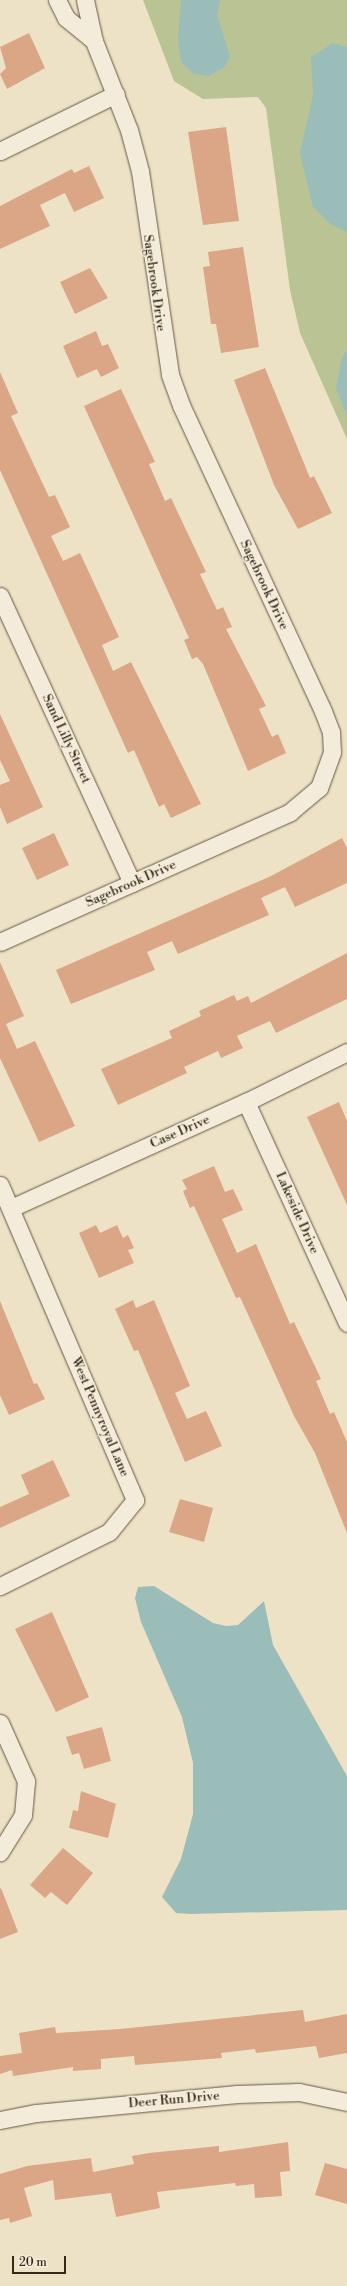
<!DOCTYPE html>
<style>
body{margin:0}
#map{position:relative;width:347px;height:2286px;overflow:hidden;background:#eee2c6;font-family:"Libre Bodoni",serif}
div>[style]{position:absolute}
.green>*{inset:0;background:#bac394}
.water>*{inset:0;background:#9bbdba}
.building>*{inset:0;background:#daa686}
.roads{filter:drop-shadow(0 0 1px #655743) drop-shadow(0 0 1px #655743)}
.minor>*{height:17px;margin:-8.5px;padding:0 8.5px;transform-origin:8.5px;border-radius:8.5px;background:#f4ecda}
span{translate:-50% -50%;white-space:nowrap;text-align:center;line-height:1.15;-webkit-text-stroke:3px #f4ecda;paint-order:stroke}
.street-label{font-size:13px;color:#372917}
.scale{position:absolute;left:12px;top:2256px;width:54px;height:18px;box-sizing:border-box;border:2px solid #372917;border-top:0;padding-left:5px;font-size:12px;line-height:14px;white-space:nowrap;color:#372917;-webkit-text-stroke:3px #f4ecda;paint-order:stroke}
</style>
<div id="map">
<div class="green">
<div style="clip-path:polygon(143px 0,347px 0,347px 439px,300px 333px,290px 290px,266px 108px,258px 97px,203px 99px,174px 81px)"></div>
</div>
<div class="water">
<div style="clip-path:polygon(181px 0,220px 0,217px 15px,230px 56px,225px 67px,208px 76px,194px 74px,181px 62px,178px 39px)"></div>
<div style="clip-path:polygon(333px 43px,347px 47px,347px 232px,330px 224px,313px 207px,300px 153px,313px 95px,311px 57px)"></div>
<div style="clip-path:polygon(347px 350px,347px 416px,336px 388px,342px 357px)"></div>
<div style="clip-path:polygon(154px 1586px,213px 1623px,226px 1626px,238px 1625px,264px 1601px,273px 1645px,347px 1776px,347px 1910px,191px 1914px,176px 1913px,162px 1897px,181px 1859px,193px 1814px,193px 1763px,182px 1717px,141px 1622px,135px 1598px,138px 1587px)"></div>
</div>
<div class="building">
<div style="clip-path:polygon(29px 33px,45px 68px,7px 89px,0 74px,6px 68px,0 47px)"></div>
<div style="clip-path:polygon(226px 127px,239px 221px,203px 225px,188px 132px)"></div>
<div style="clip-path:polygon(89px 166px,104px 198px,74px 212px,65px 193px,40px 205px,50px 226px,0 249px,0 206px,72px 169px,74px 173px)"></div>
<div style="clip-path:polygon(243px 247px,259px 347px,221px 353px,216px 324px,211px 324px,203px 267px,210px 266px,208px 252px)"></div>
<div style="clip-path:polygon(90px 268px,108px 298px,75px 314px,60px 282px)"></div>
<div style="clip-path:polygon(96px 331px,102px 346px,108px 344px,119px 368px,101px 377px,97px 369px,77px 378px,63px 346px)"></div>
<div style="clip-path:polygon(265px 368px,310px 478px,314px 476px,332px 513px,298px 529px,274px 485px,234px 380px)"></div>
<div style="clip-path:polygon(0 372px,18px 413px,11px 416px,49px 497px,55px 495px,70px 527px,51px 536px,63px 561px,80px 553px,119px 637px,102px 645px,113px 671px,131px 662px,201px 804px,171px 818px,164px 804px,159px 807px,134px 750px,128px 753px,0 470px)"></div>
<div style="clip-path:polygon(121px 389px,155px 462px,149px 464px,165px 501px,171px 498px,206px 572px,200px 574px,217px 610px,223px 607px,232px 627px,226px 629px,266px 706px,259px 709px,272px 737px,278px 734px,286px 753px,248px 771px,203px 664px,197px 657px,192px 659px,184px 640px,189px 638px,84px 406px)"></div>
<div style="clip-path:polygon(0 714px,43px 807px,7px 824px,0 807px,0 785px,10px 781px,0 760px)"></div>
<div style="clip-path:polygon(54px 833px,69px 865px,37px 880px,22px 848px)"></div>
<div style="clip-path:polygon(342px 838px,347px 848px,347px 883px,295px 907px,285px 887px,261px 898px,269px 915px,178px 954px,172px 941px,147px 952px,155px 970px,71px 1004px,56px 970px,271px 876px)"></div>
<div style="clip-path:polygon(347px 953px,347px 999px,276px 1033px,270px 1021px,237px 1036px,243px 1048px,221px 1058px,218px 1051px,184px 1067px,187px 1073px,118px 1105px,101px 1069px,172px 1038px,169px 1031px,201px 1016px,199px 1011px,234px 995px,237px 1001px,248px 996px,251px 1003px)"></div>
<div style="clip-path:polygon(0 962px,24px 1016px,6px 1024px,17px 1049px,35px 1041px,75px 1126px,39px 1142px,0 1058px)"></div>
<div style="clip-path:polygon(339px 1102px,347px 1121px,347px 1205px,307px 1117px)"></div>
<div style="clip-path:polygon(214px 1166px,225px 1192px,233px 1189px,243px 1210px,222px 1219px,237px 1253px,256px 1244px,290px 1324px,294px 1322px,321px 1379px,316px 1381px,330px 1414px,334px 1412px,347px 1442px,347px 1533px,315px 1453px,294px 1416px,240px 1297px,236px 1298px,194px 1206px,190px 1208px,183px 1191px,187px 1189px,182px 1180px)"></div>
<div style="clip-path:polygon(96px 1225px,100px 1233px,117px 1225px,123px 1238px,128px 1235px,134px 1248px,128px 1250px,134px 1263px,99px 1278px,79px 1233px)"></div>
<div style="clip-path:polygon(133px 1300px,136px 1308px,154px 1300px,190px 1386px,175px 1393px,187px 1419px,206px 1411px,222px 1446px,185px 1462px,138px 1350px,134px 1351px,115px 1309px)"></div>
<div style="clip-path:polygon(0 1301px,34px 1384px,37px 1383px,45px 1399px,9px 1415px,0 1395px)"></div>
<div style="clip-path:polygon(53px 1460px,70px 1496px,0 1528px,0 1507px,29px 1494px,21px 1475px)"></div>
<div style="clip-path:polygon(180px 1499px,213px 1508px,204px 1542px,169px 1532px)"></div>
<div style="clip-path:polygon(52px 1612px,89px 1697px,56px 1712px,15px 1629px)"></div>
<div style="clip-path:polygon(102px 1727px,111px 1761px,84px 1769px,79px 1753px,72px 1755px,66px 1737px)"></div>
<div style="clip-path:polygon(81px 1791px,116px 1804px,108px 1838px,69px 1828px,73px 1810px,78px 1811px)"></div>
<div style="clip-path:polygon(63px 1848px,93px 1873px,67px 1905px,51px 1892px,45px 1898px,30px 1885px)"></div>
<div style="clip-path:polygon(1px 1888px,18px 1932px,0 1939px,0 1889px)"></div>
<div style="clip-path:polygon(303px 2010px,305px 2022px,347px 2014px,347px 2053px,319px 2058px,316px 2046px,256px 2053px,255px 2049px,221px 2053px,222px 2058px,135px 2065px,134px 2056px,101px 2059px,101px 2069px,73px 2071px,73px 2067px,13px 2076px,12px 2070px,0 2074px,0 2056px,22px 2053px,19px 2033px,55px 2027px,56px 2033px,120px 2029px)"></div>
<div style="clip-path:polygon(288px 2142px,290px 2171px,280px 2172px,282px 2196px,255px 2198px,254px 2184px,236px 2186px,235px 2183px,157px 2192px,160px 2208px,116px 2217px,111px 2193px,55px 2200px,53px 2180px,24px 2188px,32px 2216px,10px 2223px,9px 2218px,0 2220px,0 2174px,27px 2166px,91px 2158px,93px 2172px,134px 2164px,132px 2156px,149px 2153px,219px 2146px,219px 2152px)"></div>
<div style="clip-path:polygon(325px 2163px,347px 2169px,347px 2204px,315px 2195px)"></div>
</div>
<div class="roads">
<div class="minor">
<div style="left:57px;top:0;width:20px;rotate:63deg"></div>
<div style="left:66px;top:18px;width:36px;rotate:39deg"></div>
<div style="left:0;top:151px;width:129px;rotate:-26.2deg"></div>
<div style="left:0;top:596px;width:316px;rotate:65.3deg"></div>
<div style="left:0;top:942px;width:318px;rotate:-24.1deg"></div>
<div style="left:290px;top:812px;width:38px;rotate:-40deg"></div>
<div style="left:319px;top:788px;width:38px;rotate:-70deg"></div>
<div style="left:332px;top:752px;width:20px;rotate:-93deg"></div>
<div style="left:331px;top:732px;width:22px;rotate:-111deg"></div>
<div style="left:323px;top:711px;width:337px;rotate:-114.9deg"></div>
<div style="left:181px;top:405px;width:33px;rotate:-110deg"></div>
<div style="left:170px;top:374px;width:205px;rotate:-98.4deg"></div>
<div style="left:140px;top:171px;width:42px;rotate:-105deg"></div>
<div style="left:129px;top:130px;width:96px;rotate:-111.5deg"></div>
<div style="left:94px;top:41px;width:42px;rotate:-102.4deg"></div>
<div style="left:246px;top:1102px;width:243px;rotate:65.4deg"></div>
<div style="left:0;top:1185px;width:343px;rotate:66.8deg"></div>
<div style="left:135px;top:1500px;width:41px;rotate:129.1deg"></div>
<div style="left:109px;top:1532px;width:122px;rotate:153.6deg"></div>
<div style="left:11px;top:1208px;width:258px;rotate:-24.3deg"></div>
<div style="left:246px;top:1102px;width:113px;rotate:-26.3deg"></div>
<div style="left:0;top:1723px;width:64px;rotate:65.9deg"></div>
<div style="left:26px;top:1781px;width:34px;rotate:95deg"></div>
<div style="left:23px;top:1815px;width:44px;rotate:121.9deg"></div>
<div style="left:0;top:2120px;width:37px;rotate:-11deg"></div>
<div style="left:36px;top:2113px;width:202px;rotate:-5.4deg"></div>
<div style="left:237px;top:2094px;width:62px;rotate:-1.8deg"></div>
<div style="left:299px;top:2092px;width:49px;rotate:11.8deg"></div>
</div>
</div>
<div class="street-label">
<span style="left:154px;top:283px;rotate:82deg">Sagebrook Drive</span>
<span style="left:264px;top:585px;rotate:65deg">Sagebrook Drive</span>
<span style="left:66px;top:739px;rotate:65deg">Sand Lilly Street</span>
<span style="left:131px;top:884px;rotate:-24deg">Sagebrook Drive</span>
<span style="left:180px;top:1132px;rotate:-24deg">Case Drive</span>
<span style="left:297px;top:1213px;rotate:66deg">Lakeside Drive</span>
<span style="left:100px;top:1417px;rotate:67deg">West Pennyroyal Lane</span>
<span style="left:174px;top:2100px;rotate:-5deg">Deer Run Drive</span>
</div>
<div class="scale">20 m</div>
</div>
